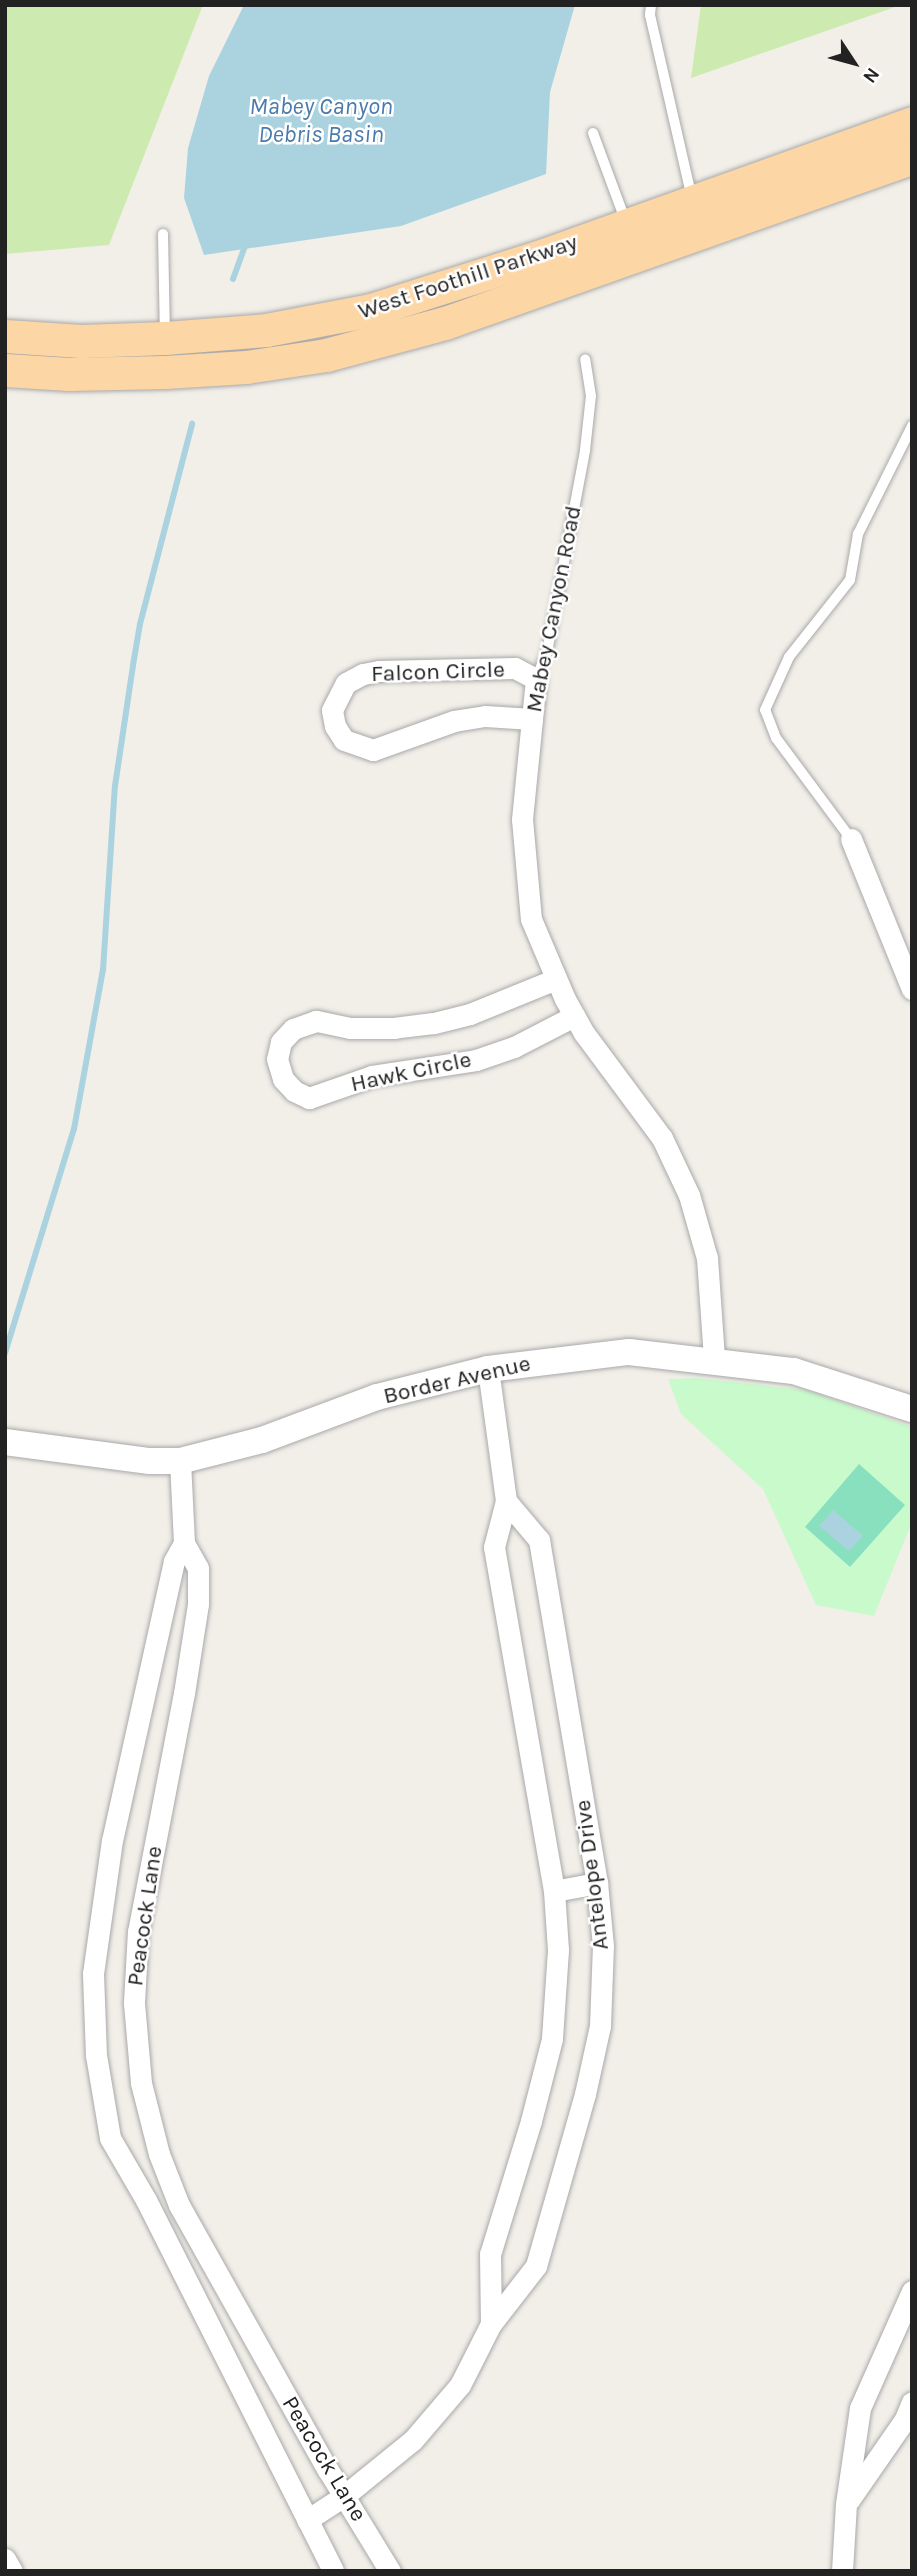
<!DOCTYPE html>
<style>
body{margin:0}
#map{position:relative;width:917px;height:2576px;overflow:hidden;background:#f2efe9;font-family:Karla,sans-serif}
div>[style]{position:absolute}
.grass>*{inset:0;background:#cdebb0}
.park>*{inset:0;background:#c8facc}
.pitch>*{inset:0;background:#88e0be}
.water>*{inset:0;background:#aad3df}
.stream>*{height:6px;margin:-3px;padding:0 3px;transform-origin:3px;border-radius:3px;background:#aad3df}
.roads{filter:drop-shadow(0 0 2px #a9a9a9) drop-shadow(0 0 2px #a9a9a9)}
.service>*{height:10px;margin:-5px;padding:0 5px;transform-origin:5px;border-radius:5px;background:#fff}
.minor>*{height:21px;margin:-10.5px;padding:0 10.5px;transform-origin:10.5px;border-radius:10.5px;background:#fff}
.tertiary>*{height:26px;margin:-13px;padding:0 13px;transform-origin:13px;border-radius:13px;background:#fff}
.primary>*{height:33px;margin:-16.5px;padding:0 16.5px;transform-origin:16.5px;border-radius:16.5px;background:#fcd6a4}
span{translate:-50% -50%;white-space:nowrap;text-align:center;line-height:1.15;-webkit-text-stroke:5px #fff;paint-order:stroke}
.street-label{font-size:23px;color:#222}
.water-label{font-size:24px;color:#4a7aab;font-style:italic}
.frame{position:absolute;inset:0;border:7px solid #222;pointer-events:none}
.north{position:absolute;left:819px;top:28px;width:70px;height:70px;-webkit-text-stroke:5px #fff;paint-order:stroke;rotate:126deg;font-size:19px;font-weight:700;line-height:28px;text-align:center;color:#222}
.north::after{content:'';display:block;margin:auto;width:24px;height:32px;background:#222;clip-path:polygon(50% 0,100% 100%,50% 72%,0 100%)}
</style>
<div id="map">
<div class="grass">
<div style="clip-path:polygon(5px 5px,203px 5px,109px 245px,5px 254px)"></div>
<div style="clip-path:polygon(701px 5px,901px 5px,691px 78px)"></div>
</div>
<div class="park">
<div style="clip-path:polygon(696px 1378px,807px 1390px,912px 1427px,912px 1522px,874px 1616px,816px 1605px,763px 1489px,681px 1414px,668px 1379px)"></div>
</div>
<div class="pitch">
<div style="clip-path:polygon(859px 1464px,905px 1505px,850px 1567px,805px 1527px)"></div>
</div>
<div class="water">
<div style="clip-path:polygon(244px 5px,575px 5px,550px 92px,546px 174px,401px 226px,204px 255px,184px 198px,188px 148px,209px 76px)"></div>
<div style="clip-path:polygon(833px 1510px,863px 1536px,849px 1551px,819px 1526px)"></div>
</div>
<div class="stream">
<div style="left:233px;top:279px;width:37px;rotate:-70deg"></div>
<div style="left:5px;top:1353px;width:234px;rotate:-72.9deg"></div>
<div style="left:74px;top:1129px;width:162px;rotate:-79.7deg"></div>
<div style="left:103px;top:970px;width:184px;rotate:-86.3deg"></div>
<div style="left:115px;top:786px;width:122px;rotate:-81.5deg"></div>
<div style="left:133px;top:665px;width:42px;rotate:-80.3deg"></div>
<div style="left:140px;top:624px;width:207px;rotate:-75.4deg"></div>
</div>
<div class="roads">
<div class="service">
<div style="left:651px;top:5px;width:10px;rotate:96deg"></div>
<div style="left:650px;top:15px;width:188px;rotate:77.1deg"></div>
<div style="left:593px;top:133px;width:95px;rotate:69.7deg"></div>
<div style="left:163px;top:234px;width:102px;rotate:88.9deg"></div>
<div style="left:536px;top:679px;width:29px;rotate:-68deg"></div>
<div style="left:547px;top:652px;width:206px;rotate:-79.3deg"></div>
<div style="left:585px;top:450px;width:54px;rotate:-83.7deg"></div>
<div style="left:591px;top:396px;width:37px;rotate:-99deg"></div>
<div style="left:851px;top:839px;width:126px;rotate:-126.6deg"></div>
<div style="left:776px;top:738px;width:30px;rotate:-111deg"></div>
<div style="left:765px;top:710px;width:58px;rotate:-65.6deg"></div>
<div style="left:789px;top:657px;width:98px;rotate:-51.6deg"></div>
<div style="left:850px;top:580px;width:47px;rotate:-80.1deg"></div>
<div style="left:858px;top:534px;width:121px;rotate:-63.4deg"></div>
</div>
<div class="minor">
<div style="left:532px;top:719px;width:47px;rotate:-176.3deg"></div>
<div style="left:485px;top:716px;width:31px;rotate:171deg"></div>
<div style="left:454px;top:721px;width:86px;rotate:160.3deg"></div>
<div style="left:373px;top:750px;width:31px;rotate:-161deg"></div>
<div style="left:344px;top:740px;width:17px;rotate:-123deg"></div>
<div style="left:335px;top:726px;width:16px;rotate:-101deg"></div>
<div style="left:332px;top:710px;width:30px;rotate:-63deg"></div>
<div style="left:346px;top:683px;width:19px;rotate:-28deg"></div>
<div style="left:363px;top:674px;width:16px;rotate:-11deg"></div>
<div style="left:379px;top:671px;width:136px;rotate:-1.3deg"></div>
<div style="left:515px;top:668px;width:24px;rotate:28deg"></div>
<div style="left:536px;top:679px;width:141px;rotate:95.7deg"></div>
<div style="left:522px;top:819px;width:100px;rotate:84.9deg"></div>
<div style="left:531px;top:919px;width:87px;rotate:67deg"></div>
<div style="left:565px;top:999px;width:39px;rotate:61deg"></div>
<div style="left:584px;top:1033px;width:131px;rotate:53.4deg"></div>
<div style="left:662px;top:1138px;width:63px;rotate:64.7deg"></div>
<div style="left:689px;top:1195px;width:66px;rotate:74.1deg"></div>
<div style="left:707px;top:1258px;width:101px;rotate:86deg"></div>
<div style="left:851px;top:839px;width:162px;rotate:67.9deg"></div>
<div style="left:556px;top:979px;width:93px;rotate:157.9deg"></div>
<div style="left:470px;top:1014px;width:38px;rotate:166deg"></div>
<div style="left:433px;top:1023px;width:38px;rotate:173deg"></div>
<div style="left:395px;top:1028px;width:45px;rotate:180deg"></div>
<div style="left:350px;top:1028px;width:35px;rotate:-168deg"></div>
<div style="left:316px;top:1021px;width:24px;rotate:161deg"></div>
<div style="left:293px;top:1029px;width:18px;rotate:133deg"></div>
<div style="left:281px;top:1042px;width:17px;rotate:103deg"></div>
<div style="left:277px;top:1059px;width:21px;rotate:73deg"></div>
<div style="left:283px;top:1079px;width:16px;rotate:47deg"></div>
<div style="left:294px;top:1091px;width:17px;rotate:25deg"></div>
<div style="left:309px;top:1098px;width:67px;rotate:-19.2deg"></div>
<div style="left:372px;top:1076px;width:105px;rotate:-8.7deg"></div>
<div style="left:476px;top:1060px;width:40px;rotate:-18.9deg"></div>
<div style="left:514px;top:1047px;width:68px;rotate:-27.3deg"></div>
<div style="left:488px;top:1369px;width:133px;rotate:82.2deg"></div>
<div style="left:506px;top:1501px;width:48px;rotate:104.6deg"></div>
<div style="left:494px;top:1547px;width:349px;rotate:80.1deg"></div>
<div style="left:554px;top:1891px;width:59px;rotate:86.1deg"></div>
<div style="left:558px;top:1950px;width:89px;rotate:93.9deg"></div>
<div style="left:552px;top:2039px;width:85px;rotate:104.4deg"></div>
<div style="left:531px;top:2121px;width:139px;rotate:107.1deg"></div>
<div style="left:490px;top:2254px;width:70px;rotate:89.2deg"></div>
<div style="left:180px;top:1461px;width:82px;rotate:87.2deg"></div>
<div style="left:184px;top:1543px;width:29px;rotate:61deg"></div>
<div style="left:198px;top:1568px;width:36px;rotate:90deg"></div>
<div style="left:198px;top:1604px;width:90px;rotate:98.9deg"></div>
<div style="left:184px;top:1693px;width:242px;rotate:100.9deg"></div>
<div style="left:138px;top:1931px;width:72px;rotate:93.2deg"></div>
<div style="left:134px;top:2003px;width:80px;rotate:85deg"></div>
<div style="left:141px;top:2083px;width:73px;rotate:75.8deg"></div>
<div style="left:159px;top:2154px;width:55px;rotate:68.6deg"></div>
<div style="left:179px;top:2205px;width:304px;rotate:60.7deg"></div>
<div style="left:328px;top:2470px;width:119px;rotate:58.5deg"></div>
<div style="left:184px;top:1543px;width:21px;rotate:119deg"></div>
<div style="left:174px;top:1561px;width:286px;rotate:102.5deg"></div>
<div style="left:112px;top:1840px;width:135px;rotate:98.1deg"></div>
<div style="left:93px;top:1974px;width:81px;rotate:87.9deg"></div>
<div style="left:96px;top:2055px;width:84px;rotate:80.4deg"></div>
<div style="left:110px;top:2138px;width:72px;rotate:59.9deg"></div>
<div style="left:146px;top:2200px;width:415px;rotate:63.2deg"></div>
<div style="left:554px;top:1891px;width:44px;rotate:-10.5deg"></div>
<div style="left:849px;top:2500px;width:98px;rotate:-55.3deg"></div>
<div style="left:905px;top:2419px;width:18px;rotate:-68deg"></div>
<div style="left:307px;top:2520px;width:44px;rotate:-33deg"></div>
<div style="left:344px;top:2496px;width:89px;rotate:-39.1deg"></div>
<div style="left:413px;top:2440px;width:72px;rotate:-49.5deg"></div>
<div style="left:460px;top:2385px;width:68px;rotate:-63.1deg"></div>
<div style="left:491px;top:2324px;width:73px;rotate:-52.2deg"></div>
<div style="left:536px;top:2266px;width:179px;rotate:-74.1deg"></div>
<div style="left:585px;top:2094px;width:70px;rotate:-77.6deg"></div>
<div style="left:600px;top:2026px;width:80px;rotate:-87.9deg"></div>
<div style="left:603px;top:1946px;width:63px;rotate:-95.4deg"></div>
<div style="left:597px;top:1883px;width:348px;rotate:-99.6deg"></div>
<div style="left:539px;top:1540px;width:51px;rotate:-130.2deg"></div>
<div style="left:5px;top:2559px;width:14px;rotate:60deg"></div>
<div style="left:842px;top:2571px;width:67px;rotate:-86.6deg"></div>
<div style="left:846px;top:2504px;width:97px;rotate:-81.7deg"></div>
<div style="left:860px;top:2408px;width:128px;rotate:-66deg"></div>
</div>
<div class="tertiary">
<div style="left:5px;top:1442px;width:146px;rotate:7.5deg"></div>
<div style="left:150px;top:1461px;width:30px"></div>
<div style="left:180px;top:1461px;width:85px;rotate:-14.4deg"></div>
<div style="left:262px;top:1440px;width:123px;rotate:-20.5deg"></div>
<div style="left:377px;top:1397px;width:114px;rotate:-14.2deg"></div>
<div style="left:488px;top:1369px;width:142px;rotate:-6.9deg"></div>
<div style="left:629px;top:1352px;width:166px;rotate:6.6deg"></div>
<div style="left:794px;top:1371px;width:124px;rotate:17.9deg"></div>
</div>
<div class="primary">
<div style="left:5px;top:336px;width:76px;rotate:3.8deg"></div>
<div style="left:81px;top:341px;width:84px;rotate:-2deg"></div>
<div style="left:165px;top:338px;width:101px;rotate:-4.5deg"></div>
<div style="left:266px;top:330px;width:107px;rotate:-10.8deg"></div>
<div style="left:371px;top:310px;width:175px;rotate:-17.6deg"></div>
<div style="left:538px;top:257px;width:397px;rotate:-19.7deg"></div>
<div style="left:5px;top:370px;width:64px;rotate:3.6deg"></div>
<div style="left:69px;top:374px;width:96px;rotate:-1.2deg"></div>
<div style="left:165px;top:372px;width:81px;rotate:-3.5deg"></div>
<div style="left:246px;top:367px;width:81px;rotate:-8.5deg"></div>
<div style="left:326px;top:355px;width:123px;rotate:-15.1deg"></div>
<div style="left:445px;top:323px;width:495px;rotate:-19.5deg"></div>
</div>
</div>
<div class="street-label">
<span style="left:468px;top:277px;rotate:-18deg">West Foothill Parkway</span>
<span style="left:554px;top:609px;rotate:-79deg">Mabey Canyon Road</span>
<span style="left:438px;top:672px;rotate:-2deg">Falcon Circle</span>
<span style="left:411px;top:1072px;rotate:-12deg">Hawk Circle</span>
<span style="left:457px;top:1380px;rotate:-13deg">Border Avenue</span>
<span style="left:592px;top:1875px;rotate:-97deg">Antelope Drive</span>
<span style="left:145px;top:1916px;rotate:-82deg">Peacock Lane</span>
<span style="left:324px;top:2459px;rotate:59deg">Peacock Lane</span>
</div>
<div class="water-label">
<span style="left:321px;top:121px">Mabey Canyon<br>Debris Basin</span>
</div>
<div class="frame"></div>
<div class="north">N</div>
</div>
